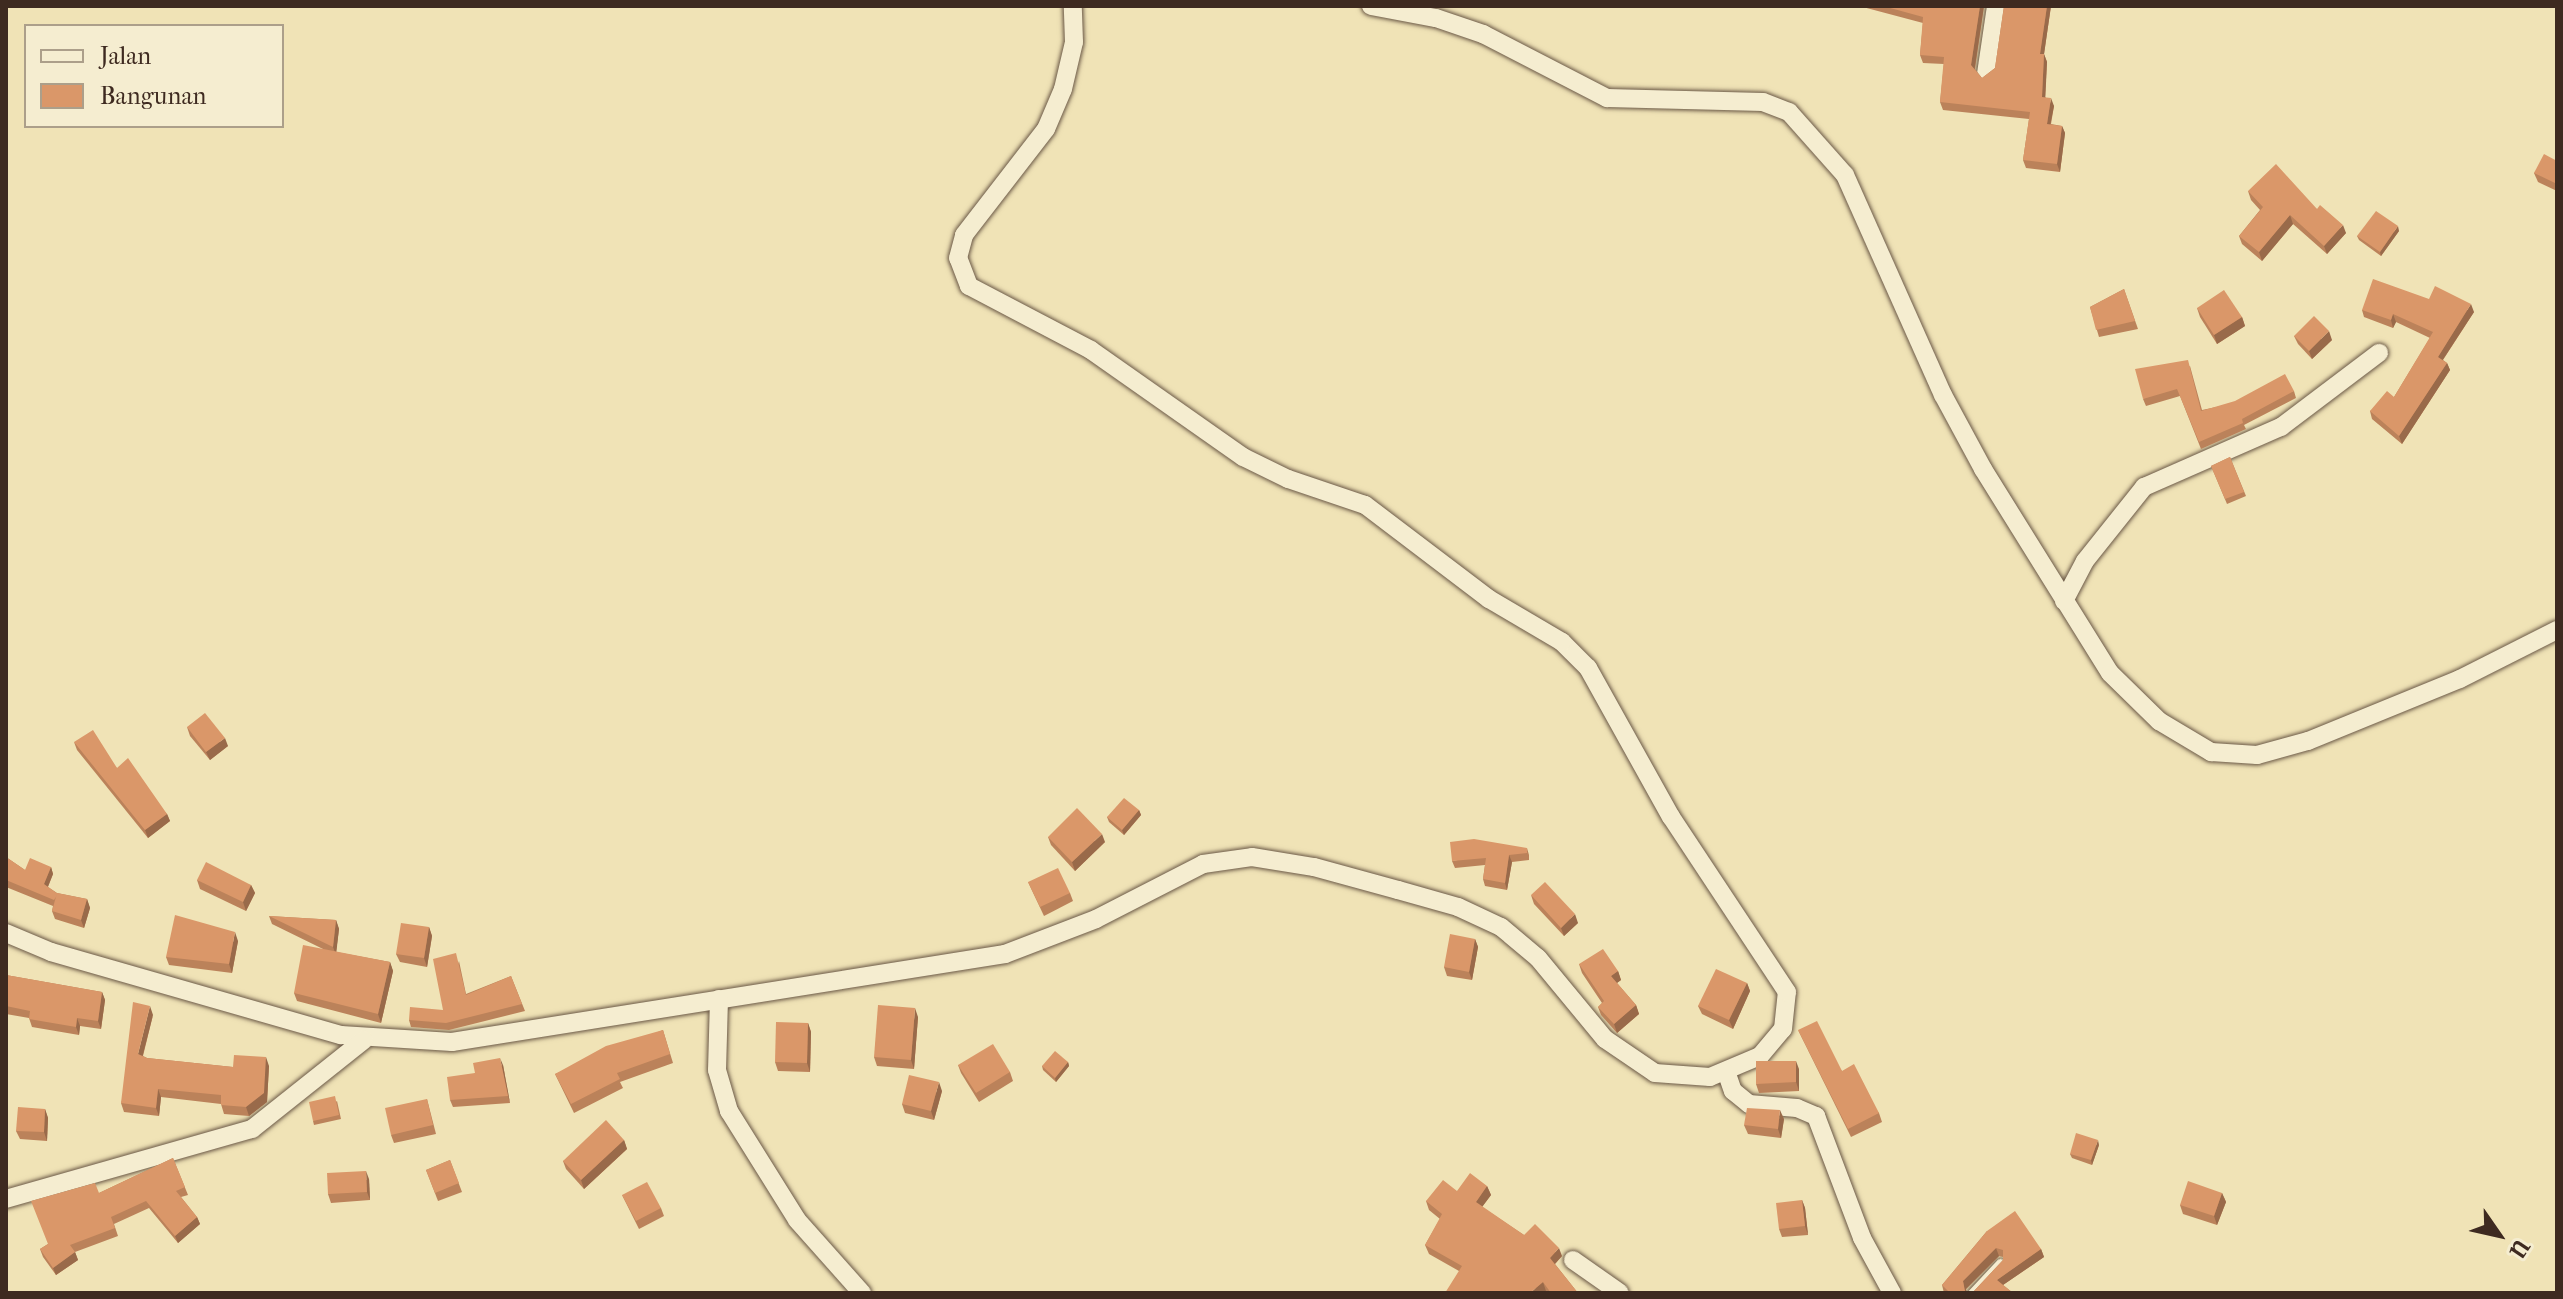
<!DOCTYPE html>
<style>
body{margin:0}
#map{position:relative;width:2563px;height:1299px;overflow:hidden;background:#f0e3b6;font-family:"IM FELL French Canon",serif}
div>[style]{position:absolute}
.roads{filter:drop-shadow(0 0 2px #6a5846) drop-shadow(0 0 2px #6a5846)}
.service>*{height:9px;margin:-4.5px;padding:0 4.5px;transform-origin:4.5px;border-radius:4.5px;background:#f5edd0}
.minor>*{height:18px;margin:-9px;padding:0 9px;transform-origin:9px;border-radius:9px;background:#f5edd0}
.wall>*{inset:0;background:#bb825a}
.shaded-wall>*{inset:0;background:#996a4a}
.building>*{inset:0;background:#da9769}
span{translate:-50% -50%;white-space:nowrap;text-align:center;line-height:1.15;-webkit-text-stroke:7px #f5edd0;paint-order:stroke}
.frame{position:absolute;inset:0;border:8px solid #3e2a20;pointer-events:none}
.legend{position:absolute;left:24px;top:24px;width:260px;height:104px;box-sizing:border-box;background:#f5edd0;border:2px solid #ac9f8a;margin:0;padding:10px 14px;list-style:none;font-size:24px;color:#3e2a20}
.legend li{display:flex;align-items:center;gap:16px;height:40px}
.legend b{width:40px;border:2px solid #ac9f8a}
.north{position:absolute;left:2459px;top:1195px;width:80px;height:80px;-webkit-text-stroke:6px #f5edd0;paint-order:stroke;rotate:124deg;font-size:22px;font-weight:700;line-height:32px;text-align:center;color:#3e2a20}
.north::after{content:'';display:block;margin:auto;width:28px;height:36px;background:#3e2a20;clip-path:polygon(50% 0,100% 100%,50% 72%,0 100%)}
</style>
<div id="map">
<div class="roads">
<div class="service">
<div style="left:1972px;top:1293px;width:41px;rotate:-47deg"></div>
</div>
<div class="minor">
<div style="left:1371px;top:6px;width:66px;rotate:10.5deg"></div>
<div style="left:1436px;top:18px;width:50px;rotate:18.8deg"></div>
<div style="left:1483px;top:34px;width:140px;rotate:27.3deg"></div>
<div style="left:1607px;top:98px;width:156px;rotate:1.5deg"></div>
<div style="left:1763px;top:102px;width:28px;rotate:21deg"></div>
<div style="left:1789px;top:112px;width:84px;rotate:48.4deg"></div>
<div style="left:1845px;top:175px;width:241px;rotate:66deg"></div>
<div style="left:1943px;top:395px;width:84px;rotate:61.6deg"></div>
<div style="left:1983px;top:469px;width:240px;rotate:58.1deg"></div>
<div style="left:2110px;top:673px;width:69px;rotate:44.4deg"></div>
<div style="left:2159px;top:721px;width:61px;rotate:30.8deg"></div>
<div style="left:2211px;top:752px;width:46px;rotate:3.7deg"></div>
<div style="left:2257px;top:755px;width:53px;rotate:-15.4deg"></div>
<div style="left:2308px;top:741px;width:164px;rotate:-22.2deg"></div>
<div style="left:2460px;top:679px;width:109px;rotate:-26.8deg"></div>
<div style="left:1986px;top:74px;width:69px;rotate:-81.6deg"></div>
<div style="left:2064px;top:601px;width:45px;rotate:-62.3deg"></div>
<div style="left:2085px;top:561px;width:95px;rotate:-51.4deg"></div>
<div style="left:2144px;top:487px;width:150px;rotate:-23.7deg"></div>
<div style="left:2281px;top:427px;width:123px;rotate:-37.1deg"></div>
<div style="left:6px;top:933px;width:49px;rotate:22.9deg"></div>
<div style="left:51px;top:952px;width:302px;rotate:16deg"></div>
<div style="left:341px;top:1035px;width:111px;rotate:3.6deg"></div>
<div style="left:452px;top:1042px;width:560px;rotate:-9.04deg"></div>
<div style="left:1005px;top:954px;width:97px;rotate:-21deg"></div>
<div style="left:1096px;top:919px;width:120px;rotate:-27.2deg"></div>
<div style="left:1203px;top:864px;width:49px;rotate:-8.1deg"></div>
<div style="left:1252px;top:857px;width:63px;rotate:9.2deg"></div>
<div style="left:1314px;top:867px;width:87px;rotate:15.3deg"></div>
<div style="left:1398px;top:890px;width:62px;rotate:15.8deg"></div>
<div style="left:1458px;top:907px;width:47px;rotate:24.9deg"></div>
<div style="left:1501px;top:927px;width:48px;rotate:40deg"></div>
<div style="left:1538px;top:958px;width:105px;rotate:50.4deg"></div>
<div style="left:1605px;top:1039px;width:60px;rotate:34.2deg"></div>
<div style="left:1655px;top:1073px;width:55px;rotate:4.2deg"></div>
<div style="left:1710px;top:1077px;width:54px;rotate:-22.8deg"></div>
<div style="left:1760px;top:1056px;width:35px;rotate:-50deg"></div>
<div style="left:1783px;top:1029px;width:37px;rotate:-84deg"></div>
<div style="left:1787px;top:992px;width:210px;rotate:-123.5deg"></div>
<div style="left:1671px;top:817px;width:171px;rotate:-119.1deg"></div>
<div style="left:1588px;top:668px;width:37px;rotate:-135deg"></div>
<div style="left:1562px;top:642px;width:85px;rotate:-149.5deg"></div>
<div style="left:1489px;top:599px;width:156px;rotate:-142.8deg"></div>
<div style="left:1365px;top:505px;width:81px;rotate:-161.3deg"></div>
<div style="left:1288px;top:479px;width:50px;rotate:-153.9deg"></div>
<div style="left:1243px;top:457px;width:186px;rotate:-144.9deg"></div>
<div style="left:1091px;top:350px;width:138px;rotate:-152.3deg"></div>
<div style="left:969px;top:286px;width:30px;rotate:-111deg"></div>
<div style="left:958px;top:258px;width:24px;rotate:-75deg"></div>
<div style="left:964px;top:235px;width:134px;rotate:-52.3deg"></div>
<div style="left:1046px;top:129px;width:43px;rotate:-67deg"></div>
<div style="left:1063px;top:89px;width:48px;rotate:-76.8deg"></div>
<div style="left:1074px;top:42px;width:36px;rotate:-92deg"></div>
<div style="left:719px;top:999px;width:71px;rotate:91.6deg"></div>
<div style="left:717px;top:1070px;width:43px;rotate:73.7deg"></div>
<div style="left:729px;top:1111px;width:128px;rotate:58deg"></div>
<div style="left:797px;top:1220px;width:98px;rotate:48.3deg"></div>
<div style="left:1727px;top:1074px;width:18px;rotate:71deg"></div>
<div style="left:1733px;top:1091px;width:21px;rotate:39deg"></div>
<div style="left:1749px;top:1104px;width:48px;rotate:4.8deg"></div>
<div style="left:1797px;top:1108px;width:21px;rotate:23deg"></div>
<div style="left:1816px;top:1116px;width:130px;rotate:69.3deg"></div>
<div style="left:1862px;top:1238px;width:63px;rotate:61.4deg"></div>
<div style="left:6px;top:1199px;width:256px;rotate:-15.9deg"></div>
<div style="left:252px;top:1129px;width:143px;rotate:-38.5deg"></div>
<div style="left:1573px;top:1260px;width:57px;rotate:35.1deg"></div>
</div>
</div>
<div class="wall">
<div style="clip-path:polygon(1859px 6px,1984px 6px,1975px 69px,1982px 78px,1995px 68px,2004px 6px,2051px 6px,2044px 54px,2047px 62px,2045px 97px,2054px 106px,2051px 124px,2062px 126px,2065px 133px,2060px 172px,2026px 168px,2023px 160px,2029px 119px,1943px 110px,1940px 102px,1944px 64px,1923px 63px,1920px 55px,1923px 23px)"></div>
<div style="clip-path:polygon(2557px 161px,2557px 191px,2538px 182px,2534px 173px)"></div>
<div style="clip-path:polygon(2248px 191px,2317px 209px,2346px 233px,2327px 254px,2293px 224px,2262px 261px,2242px 244px,2239px 236px,2260px 210px,2251px 200px)"></div>
<div style="clip-path:polygon(2399px 231px,2381px 256px,2359px 240px,2357px 236px)"></div>
<div style="clip-path:polygon(2124px 289px,2138px 329px,2099px 337px,2090px 307px)"></div>
<div style="clip-path:polygon(2429px 299px,2474px 312px,2443px 360px,2447px 363px,2450px 370px,2402px 444px,2372px 419px,2370px 411px,2394px 397px,2430px 338px,2396px 322px,2393px 328px,2364px 317px,2362px 310px)"></div>
<div style="clip-path:polygon(2197px 308px,2242px 317px,2245px 326px,2217px 344px,2200px 317px)"></div>
<div style="clip-path:polygon(2294px 336px,2332px 340px,2312px 359px,2298px 344px)"></div>
<div style="clip-path:polygon(2190px 366px,2202px 410px,2294px 391px,2296px 398px,2244px 425px,2246px 429px,2201px 449px,2180px 396px,2146px 406px,2143px 399px)"></div>
<div style="clip-path:polygon(2230px 457px,2246px 496px,2227px 504px,2211px 466px)"></div>
<div style="clip-path:polygon(187px 727px,228px 746px,210px 760px,190px 736px)"></div>
<div style="clip-path:polygon(74px 742px,117px 768px,167px 814px,170px 821px,148px 838px,77px 750px)"></div>
<div style="clip-path:polygon(1139px 810px,1141px 815px,1124px 835px,1109px 822px,1107px 817px)"></div>
<div style="clip-path:polygon(1048px 837px,1105px 842px,1075px 871px,1051px 845px)"></div>
<div style="clip-path:polygon(1527px 848px,1529px 855px,1529px 860px,1512px 862px,1507px 890px,1485px 886px,1483px 879px,1485px 865px,1455px 868px,1452px 861px)"></div>
<div style="clip-path:polygon(6px 857px,25px 870px,51px 867px,53px 874px,48px 887px,57px 893px,87px 899px,90px 908px,84px 928px,55px 919px,52px 911px,53px 906px,6px 887px)"></div>
<div style="clip-path:polygon(197px 880px,251px 885px,255px 893px,246px 911px,200px 889px)"></div>
<div style="clip-path:polygon(1028px 882px,1070px 893px,1073px 901px,1044px 916px)"></div>
<div style="clip-path:polygon(1531px 895px,1578px 923px,1564px 936px,1534px 904px)"></div>
<div style="clip-path:polygon(269px 916px,336px 920px,339px 929px,336px 952px,390px 962px,393px 971px,381px 1023px,297px 1001px,294px 993px,323px 949px,272px 924px)"></div>
<div style="clip-path:polygon(429px 927px,432px 936px,427px 967px,400px 962px,396px 954px)"></div>
<div style="clip-path:polygon(1475px 939px,1478px 947px,1472px 980px,1447px 976px,1444px 967px)"></div>
<div style="clip-path:polygon(238px 941px,232px 973px,169px 965px,166px 957px)"></div>
<div style="clip-path:polygon(459px 961px,466px 994px,511px 976px,525px 1011px,449px 1030px,411px 1027px,409px 1020px,443px 1010px)"></div>
<div style="clip-path:polygon(1579px 964px,1618px 971px,1621px 980px,1617px 983px,1636px 1005px,1639px 1014px,1617px 1033px,1601px 1015px,1598px 1007px,1602px 1003px,1582px 973px)"></div>
<div style="clip-path:polygon(6px 975px,102px 992px,105px 1000px,101px 1029px,80px 1026px,79px 1035px,32px 1027px,29px 1018px,6px 1014px)"></div>
<div style="clip-path:polygon(1747px 983px,1750px 991px,1733px 1029px,1702px 1014px,1698px 1006px)"></div>
<div style="clip-path:polygon(153px 1015px,143px 1056px,147px 1058px,233px 1067px,269px 1066px,267px 1102px,249px 1116px,224px 1114px,221px 1104px,161px 1097px,159px 1116px,124px 1112px,121px 1103px)"></div>
<div style="clip-path:polygon(918px 1017px,914px 1069px,877px 1066px,874px 1057px)"></div>
<div style="clip-path:polygon(808px 1023px,811px 1032px,810px 1072px,778px 1071px,775px 1062px)"></div>
<div style="clip-path:polygon(663px 1030px,673px 1063px,620px 1082px,623px 1088px,574px 1113px,555px 1074px)"></div>
<div style="clip-path:polygon(1798px 1030px,1842px 1071px,1879px 1113px,1882px 1122px,1851px 1137px)"></div>
<div style="clip-path:polygon(1068px 1062px,1069px 1066px,1056px 1082px,1043px 1070px,1042px 1066px)"></div>
<div style="clip-path:polygon(503px 1065px,510px 1103px,453px 1107px,450px 1100px,475px 1073px)"></div>
<div style="clip-path:polygon(958px 1065px,1010px 1072px,1013px 1081px,979px 1102px,961px 1073px)"></div>
<div style="clip-path:polygon(1799px 1069px,1799px 1091px,1759px 1093px,1756px 1084px)"></div>
<div style="clip-path:polygon(942px 1091px,934px 1120px,905px 1113px,902px 1104px)"></div>
<div style="clip-path:polygon(427px 1099px,436px 1134px,394px 1143px,391px 1135px)"></div>
<div style="clip-path:polygon(337px 1101px,341px 1119px,314px 1125px,313px 1121px)"></div>
<div style="clip-path:polygon(45px 1109px,48px 1118px,47px 1141px,20px 1139px,16px 1131px)"></div>
<div style="clip-path:polygon(1784px 1119px,1781px 1138px,1748px 1134px,1744px 1125px)"></div>
<div style="clip-path:polygon(624px 1140px,627px 1149px,584px 1189px,566px 1169px,563px 1161px)"></div>
<div style="clip-path:polygon(2099px 1145px,2092px 1165px,2072px 1158px,2070px 1154px)"></div>
<div style="clip-path:polygon(173px 1158px,188px 1195px,181px 1197px,197px 1217px,200px 1224px,178px 1243px,149px 1208px,114px 1224px,118px 1236px,75px 1252px,78px 1260px,56px 1275px,43px 1257px,40px 1249px,48px 1244px,99px 1193px)"></div>
<div style="clip-path:polygon(450px 1160px,462px 1192px,438px 1201px,426px 1170px)"></div>
<div style="clip-path:polygon(369px 1179px,370px 1200px,331px 1203px,328px 1194px)"></div>
<div style="clip-path:polygon(1487px 1186px,1491px 1195px,1482px 1207px,1524px 1235px,1562px 1256px,1555px 1264px,1578px 1293px,1548px 1293px,1546px 1291px,1459px 1271px,1429px 1254px,1425px 1245px,1440px 1219px,1429px 1210px,1426px 1201px,1457px 1191px)"></div>
<div style="clip-path:polygon(2222px 1193px,2226px 1202px,2217px 1225px,2183px 1214px,2180px 1205px)"></div>
<div style="clip-path:polygon(622px 1195px,661px 1208px,664px 1216px,639px 1229px)"></div>
<div style="clip-path:polygon(1802px 1200px,1805px 1208px,1808px 1235px,1782px 1237px,1779px 1229px)"></div>
<div style="clip-path:polygon(evenodd,1987px 1231px,2041px 1249px,2044px 1257px,2003px 1285px,2013px 1293px,1944px 1293px,1942px 1285px,1987px 1231px,1999px 1256px,2003px 1257px,2003px 1260px,1974px 1291px,1966px 1291px,1966px 1289px,1999px 1256px)"></div>
</div>
<div class="shaded-wall">
<div style="clip-path:polygon(1980px 6px,1984px 6px,1974px 73px,1971px 65px)"></div>
<div style="clip-path:polygon(2047px 6px,2051px 6px,2043px 61px,2040px 54px)"></div>
<div style="clip-path:polygon(2044px 54px,2047px 62px,2045px 104px,2042px 97px)"></div>
<div style="clip-path:polygon(2051px 98px,2054px 106px,2049px 131px,2047px 124px)"></div>
<div style="clip-path:polygon(2062px 126px,2065px 133px,2060px 172px,2057px 164px)"></div>
<div style="clip-path:polygon(2290px 215px,2293px 224px,2262px 261px,2259px 252px)"></div>
<div style="clip-path:polygon(2343px 225px,2346px 233px,2327px 254px,2324px 246px)"></div>
<div style="clip-path:polygon(2398px 226px,2399px 231px,2381px 256px,2380px 252px)"></div>
<div style="clip-path:polygon(2471px 304px,2474px 312px,2440px 364px,2438px 357px)"></div>
<div style="clip-path:polygon(2393px 314px,2396px 322px,2393px 328px,2391px 320px)"></div>
<div style="clip-path:polygon(2242px 317px,2245px 326px,2217px 344px,2214px 335px)"></div>
<div style="clip-path:polygon(2329px 331px,2332px 340px,2312px 359px,2309px 351px)"></div>
<div style="clip-path:polygon(2447px 363px,2450px 370px,2402px 444px,2399px 436px)"></div>
<div style="clip-path:polygon(225px 738px,228px 746px,210px 760px,206px 752px)"></div>
<div style="clip-path:polygon(1139px 810px,1141px 815px,1124px 835px,1122px 830px)"></div>
<div style="clip-path:polygon(167px 814px,170px 821px,148px 838px,145px 830px)"></div>
<div style="clip-path:polygon(1102px 834px,1105px 842px,1075px 871px,1072px 862px)"></div>
<div style="clip-path:polygon(1509px 855px,1512px 862px,1507px 890px,1505px 883px)"></div>
<div style="clip-path:polygon(51px 867px,53px 874px,46px 891px,44px 884px)"></div>
<div style="clip-path:polygon(251px 885px,255px 893px,246px 911px,243px 902px)"></div>
<div style="clip-path:polygon(87px 899px,90px 908px,84px 928px,81px 920px)"></div>
<div style="clip-path:polygon(1575px 914px,1578px 923px,1564px 936px,1561px 928px)"></div>
<div style="clip-path:polygon(336px 920px,339px 929px,336px 955px,333px 947px)"></div>
<div style="clip-path:polygon(429px 927px,432px 936px,427px 967px,424px 958px)"></div>
<div style="clip-path:polygon(235px 932px,238px 941px,232px 973px,229px 964px)"></div>
<div style="clip-path:polygon(1475px 939px,1478px 947px,1472px 980px,1469px 972px)"></div>
<div style="clip-path:polygon(390px 962px,393px 971px,381px 1023px,378px 1014px)"></div>
<div style="clip-path:polygon(1618px 971px,1621px 980px,1614px 985px,1611px 976px)"></div>
<div style="clip-path:polygon(1747px 983px,1750px 991px,1733px 1029px,1729px 1020px)"></div>
<div style="clip-path:polygon(102px 992px,105px 1000px,101px 1029px,98px 1021px)"></div>
<div style="clip-path:polygon(1636px 1005px,1639px 1014px,1617px 1033px,1614px 1024px)"></div>
<div style="clip-path:polygon(150px 1006px,153px 1015px,141px 1062px,138px 1054px)"></div>
<div style="clip-path:polygon(915px 1008px,918px 1017px,914px 1069px,911px 1060px)"></div>
<div style="clip-path:polygon(77px 1018px,80px 1026px,79px 1035px,76px 1027px)"></div>
<div style="clip-path:polygon(808px 1023px,811px 1032px,810px 1072px,807px 1063px)"></div>
<div style="clip-path:polygon(266px 1057px,269px 1066px,267px 1102px,249px 1116px,246px 1107px)"></div>
<div style="clip-path:polygon(500px 1058px,503px 1065px,510px 1103px,508px 1096px)"></div>
<div style="clip-path:polygon(1796px 1061px,1799px 1069px,1799px 1091px,1796px 1082px)"></div>
<div style="clip-path:polygon(1068px 1062px,1069px 1066px,1056px 1082px,1055px 1078px)"></div>
<div style="clip-path:polygon(939px 1082px,942px 1091px,934px 1120px,931px 1111px)"></div>
<div style="clip-path:polygon(158px 1089px,161px 1097px,159px 1116px,156px 1108px)"></div>
<div style="clip-path:polygon(45px 1109px,48px 1118px,47px 1141px,44px 1132px)"></div>
<div style="clip-path:polygon(1780px 1110px,1784px 1119px,1781px 1138px,1778px 1129px)"></div>
<div style="clip-path:polygon(624px 1140px,627px 1149px,584px 1189px,581px 1180px)"></div>
<div style="clip-path:polygon(2098px 1140px,2099px 1145px,2092px 1165px,2091px 1160px)"></div>
<div style="clip-path:polygon(366px 1171px,369px 1179px,370px 1200px,367px 1192px)"></div>
<div style="clip-path:polygon(1487px 1186px,1491px 1195px,1479px 1211px,1476px 1202px)"></div>
<div style="clip-path:polygon(2222px 1193px,2226px 1202px,2217px 1225px,2214px 1216px)"></div>
<div style="clip-path:polygon(1802px 1200px,1805px 1208px,1808px 1235px,1805px 1226px)"></div>
<div style="clip-path:polygon(197px 1217px,200px 1224px,178px 1243px,175px 1236px)"></div>
<div style="clip-path:polygon(1559px 1248px,1562px 1256px,1553px 1266px,1550px 1258px)"></div>
<div style="clip-path:polygon(1996px 1248px,1999px 1256px,1966px 1289px,1967px 1293px,1965px 1293px,1963px 1281px)"></div>
<div style="clip-path:polygon(2041px 1249px,2044px 1257px,2000px 1287px,1997px 1280px)"></div>
<div style="clip-path:polygon(75px 1252px,78px 1260px,56px 1275px,53px 1268px)"></div>
<div style="clip-path:polygon(1543px 1282px,1546px 1291px,1543px 1293px,1530px 1293px)"></div>
</div>
<div class="building">
<div style="clip-path:polygon(1883px 6px,1980px 6px,1971px 65px,1982px 78px,1995px 68px,2004px 6px,2047px 6px,2040px 54px,2044px 54px,2042px 97px,2051px 98px,2047px 124px,2062px 126px,2057px 164px,2023px 160px,2030px 112px,1940px 102px,1944px 57px,1920px 55px,1923px 17px)"></div>
<div style="clip-path:polygon(2544px 154px,2557px 161px,2557px 184px,2534px 173px)"></div>
<div style="clip-path:polygon(2276px 164px,2317px 209px,2320px 205px,2343px 225px,2324px 246px,2290px 215px,2259px 252px,2239px 236px,2263px 207px,2248px 191px)"></div>
<div style="clip-path:polygon(2376px 211px,2398px 226px,2380px 252px,2357px 236px)"></div>
<div style="clip-path:polygon(2373px 279px,2429px 299px,2435px 286px,2471px 304px,2438px 357px,2447px 363px,2399px 436px,2370px 411px,2387px 391px,2394px 397px,2433px 332px,2393px 314px,2391px 320px,2362px 310px)"></div>
<div style="clip-path:polygon(2124px 289px,2135px 321px,2096px 330px,2090px 307px)"></div>
<div style="clip-path:polygon(2224px 290px,2242px 317px,2214px 335px,2197px 308px)"></div>
<div style="clip-path:polygon(2314px 316px,2329px 331px,2309px 351px,2294px 336px)"></div>
<div style="clip-path:polygon(2188px 360px,2201px 411px,2235px 401px,2285px 374px,2294px 391px,2242px 419px,2243px 423px,2199px 442px,2177px 389px,2143px 399px,2135px 369px)"></div>
<div style="clip-path:polygon(2230px 457px,2244px 492px,2225px 499px,2211px 466px)"></div>
<div style="clip-path:polygon(205px 713px,225px 738px,206px 752px,187px 727px)"></div>
<div style="clip-path:polygon(93px 730px,117px 768px,128px 758px,167px 814px,145px 830px,74px 742px)"></div>
<div style="clip-path:polygon(1124px 798px,1139px 810px,1122px 830px,1107px 817px)"></div>
<div style="clip-path:polygon(1077px 808px,1102px 834px,1072px 862px,1048px 837px)"></div>
<div style="clip-path:polygon(1474px 839px,1527px 848px,1527px 853px,1509px 855px,1505px 883px,1483px 879px,1486px 858px,1452px 861px,1450px 842px)"></div>
<div style="clip-path:polygon(6px 857px,25px 870px,30px 858px,51px 867px,44px 884px,58px 894px,54px 900px,6px 880px)"></div>
<div style="clip-path:polygon(206px 862px,251px 885px,243px 902px,197px 880px)"></div>
<div style="clip-path:polygon(1058px 868px,1070px 893px,1040px 907px,1028px 882px)"></div>
<div style="clip-path:polygon(1545px 882px,1575px 914px,1561px 928px,1531px 895px)"></div>
<div style="clip-path:polygon(57px 893px,87px 899px,81px 920px,52px 911px)"></div>
<div style="clip-path:polygon(175px 915px,235px 932px,229px 964px,166px 957px)"></div>
<div style="clip-path:polygon(269px 916px,336px 920px,333px 947px)"></div>
<div style="clip-path:polygon(401px 923px,429px 927px,424px 958px,396px 954px)"></div>
<div style="clip-path:polygon(1450px 934px,1475px 939px,1469px 972px,1444px 967px)"></div>
<div style="clip-path:polygon(303px 945px,390px 962px,378px 1014px,294px 993px)"></div>
<div style="clip-path:polygon(1603px 949px,1618px 971px,1611px 976px,1636px 1005px,1614px 1024px,1598px 1007px,1604px 1001px,1579px 964px)"></div>
<div style="clip-path:polygon(456px 953px,466px 995px,511px 976px,522px 1004px,446px 1023px,409px 1020px,410px 1007px,443px 1010px,433px 959px)"></div>
<div style="clip-path:polygon(1716px 969px,1747px 983px,1729px 1020px,1698px 1006px)"></div>
<div style="clip-path:polygon(6px 975px,102px 992px,98px 1021px,77px 1018px,76px 1027px,29px 1019px,30px 1011px,6px 1006px)"></div>
<div style="clip-path:polygon(133px 1002px,150px 1006px,138px 1054px,147px 1058px,233px 1067px,234px 1055px,266px 1057px,264px 1093px,246px 1107px,221px 1105px,221px 1095px,158px 1089px,156px 1108px,121px 1103px)"></div>
<div style="clip-path:polygon(878px 1005px,915px 1008px,911px 1060px,874px 1057px)"></div>
<div style="clip-path:polygon(1817px 1021px,1842px 1071px,1854px 1064px,1879px 1113px,1848px 1129px,1798px 1030px)"></div>
<div style="clip-path:polygon(776px 1022px,808px 1023px,807px 1063px,775px 1062px)"></div>
<div style="clip-path:polygon(663px 1030px,670px 1054px,617px 1073px,620px 1079px,571px 1104px,555px 1074px,606px 1046px)"></div>
<div style="clip-path:polygon(993px 1044px,1010px 1072px,976px 1093px,958px 1065px)"></div>
<div style="clip-path:polygon(1055px 1051px,1068px 1062px,1055px 1078px,1042px 1066px)"></div>
<div style="clip-path:polygon(500px 1058px,508px 1096px,450px 1100px,447px 1077px,475px 1073px,473px 1063px)"></div>
<div style="clip-path:polygon(1756px 1061px,1796px 1061px,1796px 1082px,1756px 1084px)"></div>
<div style="clip-path:polygon(909px 1075px,939px 1082px,931px 1111px,902px 1104px)"></div>
<div style="clip-path:polygon(335px 1096px,339px 1115px,313px 1121px,309px 1102px)"></div>
<div style="clip-path:polygon(427px 1099px,433px 1125px,391px 1135px,385px 1108px)"></div>
<div style="clip-path:polygon(18px 1107px,45px 1109px,44px 1132px,16px 1131px)"></div>
<div style="clip-path:polygon(1747px 1108px,1780px 1110px,1778px 1129px,1744px 1125px)"></div>
<div style="clip-path:polygon(606px 1120px,624px 1140px,581px 1180px,563px 1161px)"></div>
<div style="clip-path:polygon(2076px 1133px,2098px 1140px,2091px 1160px,2070px 1154px)"></div>
<div style="clip-path:polygon(173px 1158px,185px 1187px,176px 1191px,197px 1217px,175px 1236px,146px 1201px,111px 1217px,115px 1228px,70px 1245px,75px 1252px,53px 1268px,40px 1249px,48px 1244px,31px 1201px,95px 1183px,99px 1193px)"></div>
<div style="clip-path:polygon(450px 1160px,459px 1183px,435px 1193px,426px 1170px)"></div>
<div style="clip-path:polygon(366px 1171px,367px 1192px,328px 1194px,327px 1173px)"></div>
<div style="clip-path:polygon(1470px 1173px,1487px 1186px,1476px 1202px,1524px 1235px,1535px 1224px,1559px 1248px,1550px 1258px,1578px 1293px,1551px 1293px,1543px 1282px,1530px 1293px,1445px 1293px,1462px 1266px,1425px 1245px,1442px 1214px,1426px 1201px,1443px 1180px,1457px 1191px)"></div>
<div style="clip-path:polygon(2188px 1181px,2222px 1193px,2214px 1216px,2180px 1205px)"></div>
<div style="clip-path:polygon(647px 1182px,661px 1208px,636px 1221px,622px 1195px)"></div>
<div style="clip-path:polygon(1802px 1200px,1805px 1226px,1779px 1229px,1776px 1203px)"></div>
<div style="clip-path:polygon(evenodd,2015px 1211px,2041px 1249px,1997px 1280px,2013px 1293px,1950px 1293px,1942px 1285px,1987px 1231px,2015px 1211px,1996px 1248px,2003px 1250px,2003px 1260px,1974px 1291px,1965px 1291px,1963px 1281px,1996px 1248px)"></div>
</div>
<div class="frame"></div>
<ul class="legend">
<li><b style="height:10px;background:#f5edd0"></b>Jalan</li>
<li><b style="height:22px;background:#da9769"></b>Bangunan</li>
</ul>
<div class="north">U</div>
</div>
